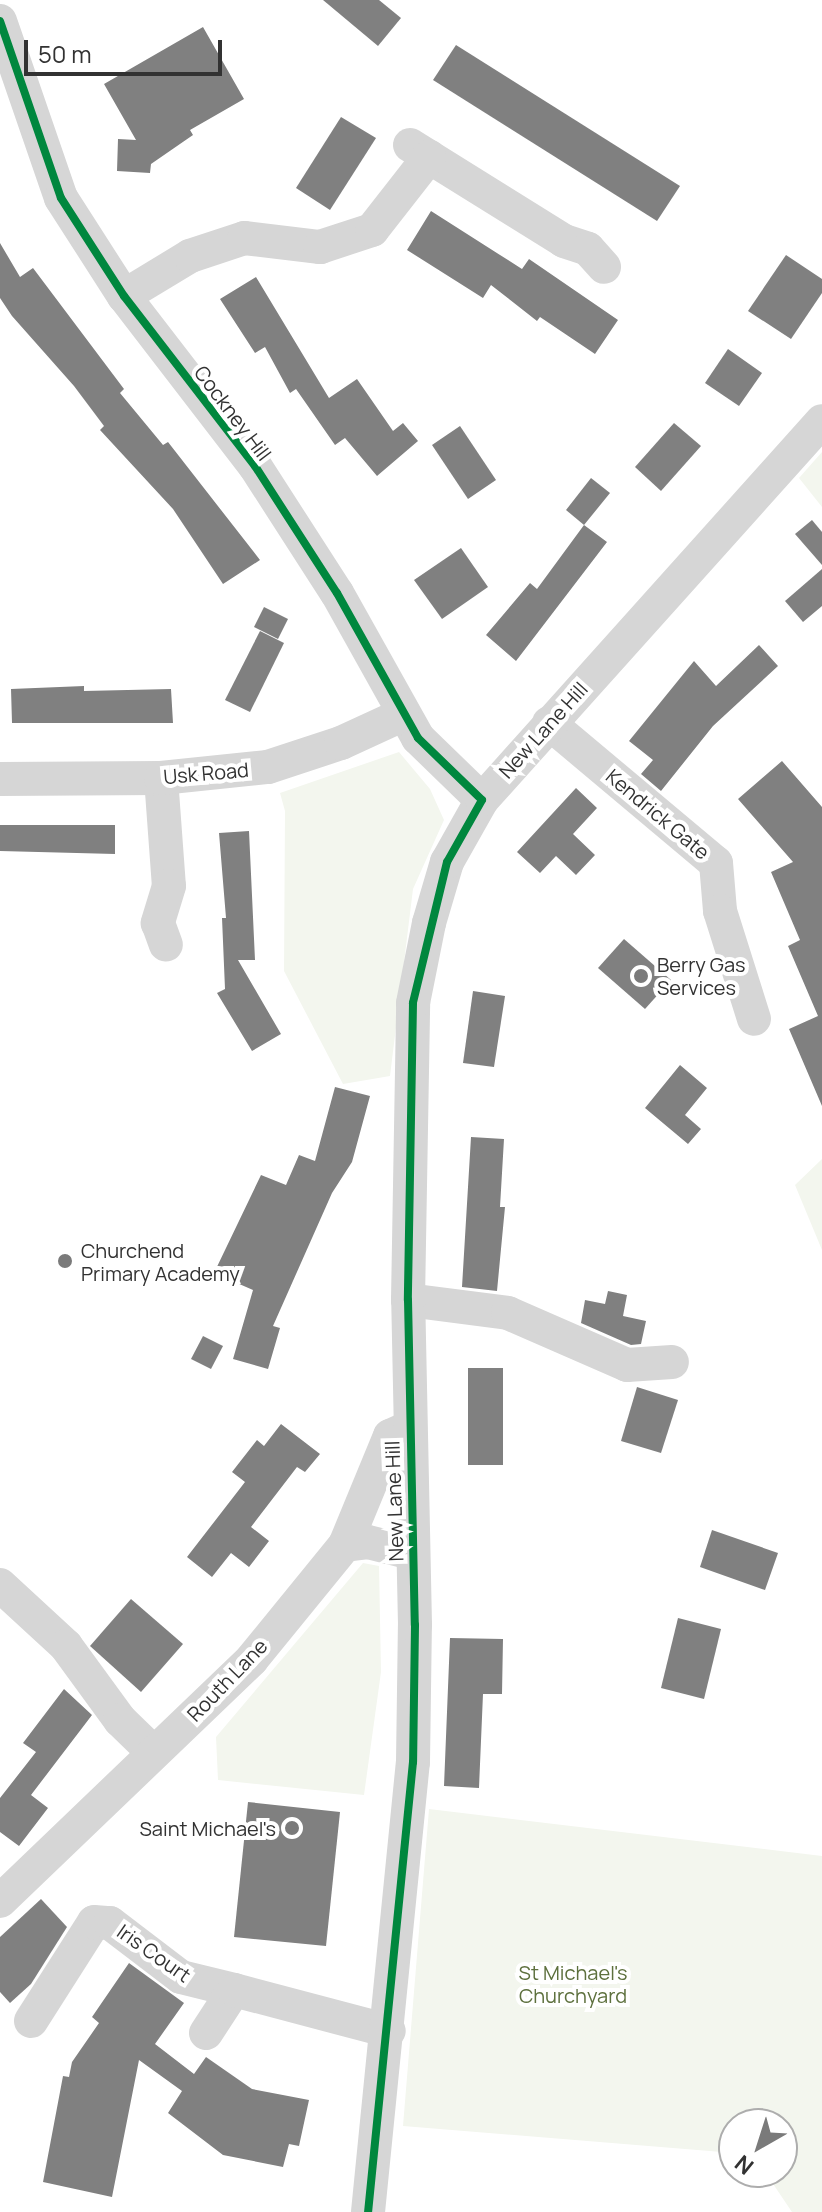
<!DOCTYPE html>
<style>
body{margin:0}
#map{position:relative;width:822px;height:2212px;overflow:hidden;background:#fff;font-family:Manrope,sans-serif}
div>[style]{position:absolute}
.green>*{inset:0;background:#f3f6ee}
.building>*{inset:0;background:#808080}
.minor>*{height:34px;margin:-17px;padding:0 17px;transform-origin:17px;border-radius:17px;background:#d6d6d6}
.cycleway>*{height:8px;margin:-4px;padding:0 4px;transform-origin:4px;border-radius:4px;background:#00873e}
.dots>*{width:22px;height:22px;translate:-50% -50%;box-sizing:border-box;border:4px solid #fff;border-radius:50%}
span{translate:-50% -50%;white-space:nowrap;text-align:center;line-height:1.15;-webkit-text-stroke:8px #fff;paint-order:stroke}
.street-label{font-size:20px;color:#323232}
.poi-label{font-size:20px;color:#323232}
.left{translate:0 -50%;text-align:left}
.right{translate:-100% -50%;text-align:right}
.park-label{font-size:20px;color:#5d703d}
.north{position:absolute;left:718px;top:2108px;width:80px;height:80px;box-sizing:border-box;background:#fff;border:2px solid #adadad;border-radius:50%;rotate:219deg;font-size:22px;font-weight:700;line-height:32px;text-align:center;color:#323232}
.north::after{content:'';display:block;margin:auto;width:28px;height:36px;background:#7a7a7a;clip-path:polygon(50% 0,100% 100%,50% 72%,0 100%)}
.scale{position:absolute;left:24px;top:40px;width:198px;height:36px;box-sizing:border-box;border:4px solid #323232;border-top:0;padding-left:10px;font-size:24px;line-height:28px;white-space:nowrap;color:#323232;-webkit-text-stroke:6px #fff;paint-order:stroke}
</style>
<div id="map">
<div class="green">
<div style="clip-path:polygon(822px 452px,822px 507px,799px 478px)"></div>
<div style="clip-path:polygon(399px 752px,430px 789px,444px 820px,413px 889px,390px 1076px,343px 1084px,284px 971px,285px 811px,280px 793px)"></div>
<div style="clip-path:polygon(822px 1159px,822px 1250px,795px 1185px)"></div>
<div style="clip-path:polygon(363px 1563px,379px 1566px,381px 1672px,364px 1795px,218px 1780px,216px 1737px)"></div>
<div style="clip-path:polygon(429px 1809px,822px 1856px,822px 2212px,792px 2212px,765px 2172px,782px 2172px,782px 2124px,734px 2124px,734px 2153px,403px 2126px)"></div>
</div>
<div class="building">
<div style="clip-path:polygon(323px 0,379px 0,401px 18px,378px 46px)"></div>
<div style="clip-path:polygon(203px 27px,244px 99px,190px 130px,193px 135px,151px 164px,150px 173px,117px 171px,118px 139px,136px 140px,104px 84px)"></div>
<div style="clip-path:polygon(456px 45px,680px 186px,657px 221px,433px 80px)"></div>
<div style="clip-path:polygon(341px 117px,376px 138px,330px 210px,296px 188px)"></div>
<div style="clip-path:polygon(431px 211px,522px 269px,529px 259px,618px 320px,595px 354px,540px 317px,537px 321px,491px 285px,483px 298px,407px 250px)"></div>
<div style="clip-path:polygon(0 243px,20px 277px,33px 268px,124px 389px,120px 393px,163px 445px,168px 442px,260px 560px,223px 584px,173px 509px,100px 430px,104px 426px,74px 386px,12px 316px,0 298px)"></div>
<div style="clip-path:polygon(786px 255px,822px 279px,822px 293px,791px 339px,748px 311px)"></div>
<div style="clip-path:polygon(256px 277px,329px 398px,357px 379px,393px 431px,403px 423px,418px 441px,377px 476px,345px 438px,335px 445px,296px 389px,290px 393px,265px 347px,255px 353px,220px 299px)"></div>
<div style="clip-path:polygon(728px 349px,762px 373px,739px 406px,705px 383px)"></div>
<div style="clip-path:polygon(674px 423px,701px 446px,661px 491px,635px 467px)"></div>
<div style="clip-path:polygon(460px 426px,496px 480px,468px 499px,432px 445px)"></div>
<div style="clip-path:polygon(591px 478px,610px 493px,584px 525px,566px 510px)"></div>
<div style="clip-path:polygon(812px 520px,822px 532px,822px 565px,795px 534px)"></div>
<div style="clip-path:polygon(584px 525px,607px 542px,516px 661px,486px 635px,530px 583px,537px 589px)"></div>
<div style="clip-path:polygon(461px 548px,488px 587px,442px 619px,414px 580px)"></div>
<div style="clip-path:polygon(822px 569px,822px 606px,803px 622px,785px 601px)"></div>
<div style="clip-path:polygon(264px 607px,288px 619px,278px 639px,254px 627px)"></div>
<div style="clip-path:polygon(260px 631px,284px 643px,250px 712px,225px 700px)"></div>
<div style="clip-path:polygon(759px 645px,778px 666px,713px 726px,661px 791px,641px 774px,653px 760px,629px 741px,694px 661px,716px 686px)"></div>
<div style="clip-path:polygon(84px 686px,84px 691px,171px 689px,173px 723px,12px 723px,11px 689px)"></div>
<div style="clip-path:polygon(782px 761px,822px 807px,822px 1106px,789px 1029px,818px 1016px,788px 946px,800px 940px,771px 872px,793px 862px,738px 799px)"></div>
<div style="clip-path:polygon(576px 788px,597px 808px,573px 834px,595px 855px,576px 875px,556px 856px,540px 873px,517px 852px)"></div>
<div style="clip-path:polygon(0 825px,115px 825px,115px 854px,0 851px)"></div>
<div style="clip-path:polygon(249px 831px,255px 960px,238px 960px,281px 1034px,252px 1051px,217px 993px,225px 989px,222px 918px,226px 918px,219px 833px)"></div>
<div style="clip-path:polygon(624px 939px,671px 980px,645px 1009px,598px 968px)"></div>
<div style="clip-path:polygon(473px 991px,505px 996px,494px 1067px,463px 1063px)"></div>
<div style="clip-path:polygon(680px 1065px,707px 1088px,685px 1115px,701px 1129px,688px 1144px,645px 1108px)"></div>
<div style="clip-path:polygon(335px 1087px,370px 1096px,352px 1162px,332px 1193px,273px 1326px,280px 1328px,268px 1369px,233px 1359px,253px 1290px,214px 1273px,261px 1175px,286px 1185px,299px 1155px,315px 1161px)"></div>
<div style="clip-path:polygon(471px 1137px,504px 1139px,500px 1207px,505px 1207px,497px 1291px,462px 1287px)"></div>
<div style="clip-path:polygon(608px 1291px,627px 1295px,623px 1316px,646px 1321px,641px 1344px,631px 1345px,581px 1323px,585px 1300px,605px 1304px)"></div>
<div style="clip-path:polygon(203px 1336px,223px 1346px,211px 1369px,191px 1359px)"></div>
<div style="clip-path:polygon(468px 1368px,503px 1368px,503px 1465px,468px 1465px)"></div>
<div style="clip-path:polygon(637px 1387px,678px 1400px,661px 1453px,621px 1441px)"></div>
<div style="clip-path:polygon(281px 1424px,320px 1454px,305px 1472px,297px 1467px,251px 1527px,269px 1541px,249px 1567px,231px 1553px,212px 1577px,187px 1557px,245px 1482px,232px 1472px,257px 1440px,264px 1446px)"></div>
<div style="clip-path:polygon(712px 1530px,778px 1553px,765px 1590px,700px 1567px)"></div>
<div style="clip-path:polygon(131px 1599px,183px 1644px,141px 1692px,90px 1646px)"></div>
<div style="clip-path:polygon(678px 1618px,721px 1629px,704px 1699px,661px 1688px)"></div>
<div style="clip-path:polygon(450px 1638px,503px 1639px,502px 1694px,483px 1694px,479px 1788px,444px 1786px)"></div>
<div style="clip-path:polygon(64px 1689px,92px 1715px,31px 1795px,48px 1808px,19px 1846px,0 1832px,0 1798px,36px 1752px,23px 1743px)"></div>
<div style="clip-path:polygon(248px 1802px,340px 1812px,326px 1946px,234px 1937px)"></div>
<div style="clip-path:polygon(41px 1899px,67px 1927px,31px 1984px,10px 2003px,0 1992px,0 1937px)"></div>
<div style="clip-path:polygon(129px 1963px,184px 2003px,155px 2044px,194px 2074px,206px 2057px,252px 2089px,309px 2100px,299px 2146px,289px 2144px,283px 2167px,223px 2155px,168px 2113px,182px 2091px,139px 2060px,112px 2197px,43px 2182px,63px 2076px,69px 2077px,72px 2062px,99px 2023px,92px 2017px)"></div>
</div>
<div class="minor">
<div style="left:0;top:21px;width:187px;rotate:71deg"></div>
<div style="left:61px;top:198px;width:117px;rotate:57.3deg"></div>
<div style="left:124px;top:296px;width:215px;rotate:52.4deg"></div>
<div style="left:255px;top:466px;width:151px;rotate:57.2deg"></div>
<div style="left:337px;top:593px;width:166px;rotate:60.8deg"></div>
<div style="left:418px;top:738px;width:89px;rotate:44.1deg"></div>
<div style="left:410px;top:145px;width:181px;rotate:31.9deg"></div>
<div style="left:564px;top:241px;width:25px;rotate:18deg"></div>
<div style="left:588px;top:249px;width:24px;rotate:48deg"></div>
<div style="left:124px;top:296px;width:77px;rotate:-31.2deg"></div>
<div style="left:190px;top:256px;width:57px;rotate:-18.4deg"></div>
<div style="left:244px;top:238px;width:77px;rotate:6.8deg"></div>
<div style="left:320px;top:247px;width:55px;rotate:-18.1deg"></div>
<div style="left:372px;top:230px;width:93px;rotate:-52deg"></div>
<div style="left:549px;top:723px;width:218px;rotate:40deg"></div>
<div style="left:716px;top:863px;width:48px;rotate:85.2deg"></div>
<div style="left:720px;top:911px;width:113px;rotate:72.5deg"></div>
<div style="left:161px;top:778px;width:108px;rotate:85.8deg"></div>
<div style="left:169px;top:886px;width:39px;rotate:107deg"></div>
<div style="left:158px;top:923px;width:23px;rotate:70deg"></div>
<div style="left:0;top:779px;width:161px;rotate:-0.4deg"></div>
<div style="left:161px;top:778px;width:108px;rotate:-5.9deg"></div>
<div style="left:268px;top:767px;width:77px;rotate:-18.2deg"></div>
<div style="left:341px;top:743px;width:67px;rotate:-24.7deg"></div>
<div style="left:408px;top:1300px;width:101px;rotate:7.4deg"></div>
<div style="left:508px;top:1313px;width:130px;rotate:23.6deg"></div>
<div style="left:627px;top:1365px;width:45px;rotate:-3.8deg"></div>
<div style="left:345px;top:1545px;width:23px;rotate:-7deg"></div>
<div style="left:368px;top:1542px;width:45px;rotate:14deg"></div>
<div style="left:0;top:1585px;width:90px;rotate:42.7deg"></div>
<div style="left:66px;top:1646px;width:92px;rotate:53.9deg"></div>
<div style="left:120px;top:1720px;width:47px;rotate:44.1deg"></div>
<div style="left:0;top:1901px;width:349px;rotate:-43.8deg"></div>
<div style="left:252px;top:1659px;width:147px;rotate:-50.8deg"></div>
<div style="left:345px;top:1545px;width:118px;rotate:-67.6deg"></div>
<div style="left:390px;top:1436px;width:20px;rotate:-24deg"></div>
<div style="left:31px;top:2021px;width:117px;rotate:-57.5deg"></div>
<div style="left:94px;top:1922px;width:16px;rotate:4deg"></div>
<div style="left:110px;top:1923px;width:89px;rotate:37.3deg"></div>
<div style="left:181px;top:1977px;width:55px;rotate:13.8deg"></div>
<div style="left:206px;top:2033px;width:51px;rotate:-56.9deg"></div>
<div style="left:234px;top:1990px;width:160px;rotate:14.8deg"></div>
<div style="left:368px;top:2212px;width:452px;rotate:-84.3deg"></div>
<div style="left:413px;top:1762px;width:137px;rotate:-89.2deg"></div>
<div style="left:415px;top:1625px;width:325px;rotate:-91.2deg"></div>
<div style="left:408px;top:1300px;width:297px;rotate:-89deg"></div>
<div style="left:413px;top:1003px;width:82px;rotate:-78.7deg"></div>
<div style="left:429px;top:923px;width:64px;rotate:-73.6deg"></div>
<div style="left:447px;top:862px;width:71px;rotate:-60.6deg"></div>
<div style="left:482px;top:800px;width:509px;rotate:-48.1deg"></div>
</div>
<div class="cycleway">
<div style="left:0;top:21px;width:187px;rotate:71deg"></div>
<div style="left:61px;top:198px;width:117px;rotate:57.3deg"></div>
<div style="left:124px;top:296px;width:215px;rotate:52.4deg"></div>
<div style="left:255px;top:466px;width:151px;rotate:57.2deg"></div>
<div style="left:337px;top:593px;width:166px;rotate:60.8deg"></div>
<div style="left:418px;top:738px;width:89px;rotate:44.1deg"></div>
<div style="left:482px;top:800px;width:71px;rotate:119.4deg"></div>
<div style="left:447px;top:862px;width:145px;rotate:103.6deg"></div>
<div style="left:413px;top:1003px;width:297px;rotate:91deg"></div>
<div style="left:408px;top:1300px;width:325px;rotate:88.8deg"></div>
<div style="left:415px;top:1625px;width:137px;rotate:90.8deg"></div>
<div style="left:413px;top:1762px;width:452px;rotate:95.7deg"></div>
</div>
<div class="dots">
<div style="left:641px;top:976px;background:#7a7a7a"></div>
<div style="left:65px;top:1261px;background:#7a7a7a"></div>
<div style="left:292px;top:1828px;background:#7a7a7a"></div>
</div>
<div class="street-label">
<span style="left:233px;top:413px;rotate:53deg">Cockney Hill</span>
<span style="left:543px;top:730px;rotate:-48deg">New Lane Hill</span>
<span style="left:206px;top:773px;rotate:-5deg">Usk Road</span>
<span style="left:658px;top:814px;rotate:40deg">Kendrick Gate</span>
<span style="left:394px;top:1501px;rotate:-92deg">New Lane Hill</span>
<span style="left:227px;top:1680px;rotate:-46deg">Routh Lane</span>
<span style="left:154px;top:1953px;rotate:35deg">Iris Court</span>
</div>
<div class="poi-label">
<span class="left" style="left:657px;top:976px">Berry Gas<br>Services</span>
<span class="left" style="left:81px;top:1262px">Churchend<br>Primary Academy</span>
<span class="right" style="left:276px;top:1828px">Saint Michael's</span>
</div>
<div class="park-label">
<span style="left:573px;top:1984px">St Michael's<br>Churchyard</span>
</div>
<div class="north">N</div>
<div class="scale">50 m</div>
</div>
